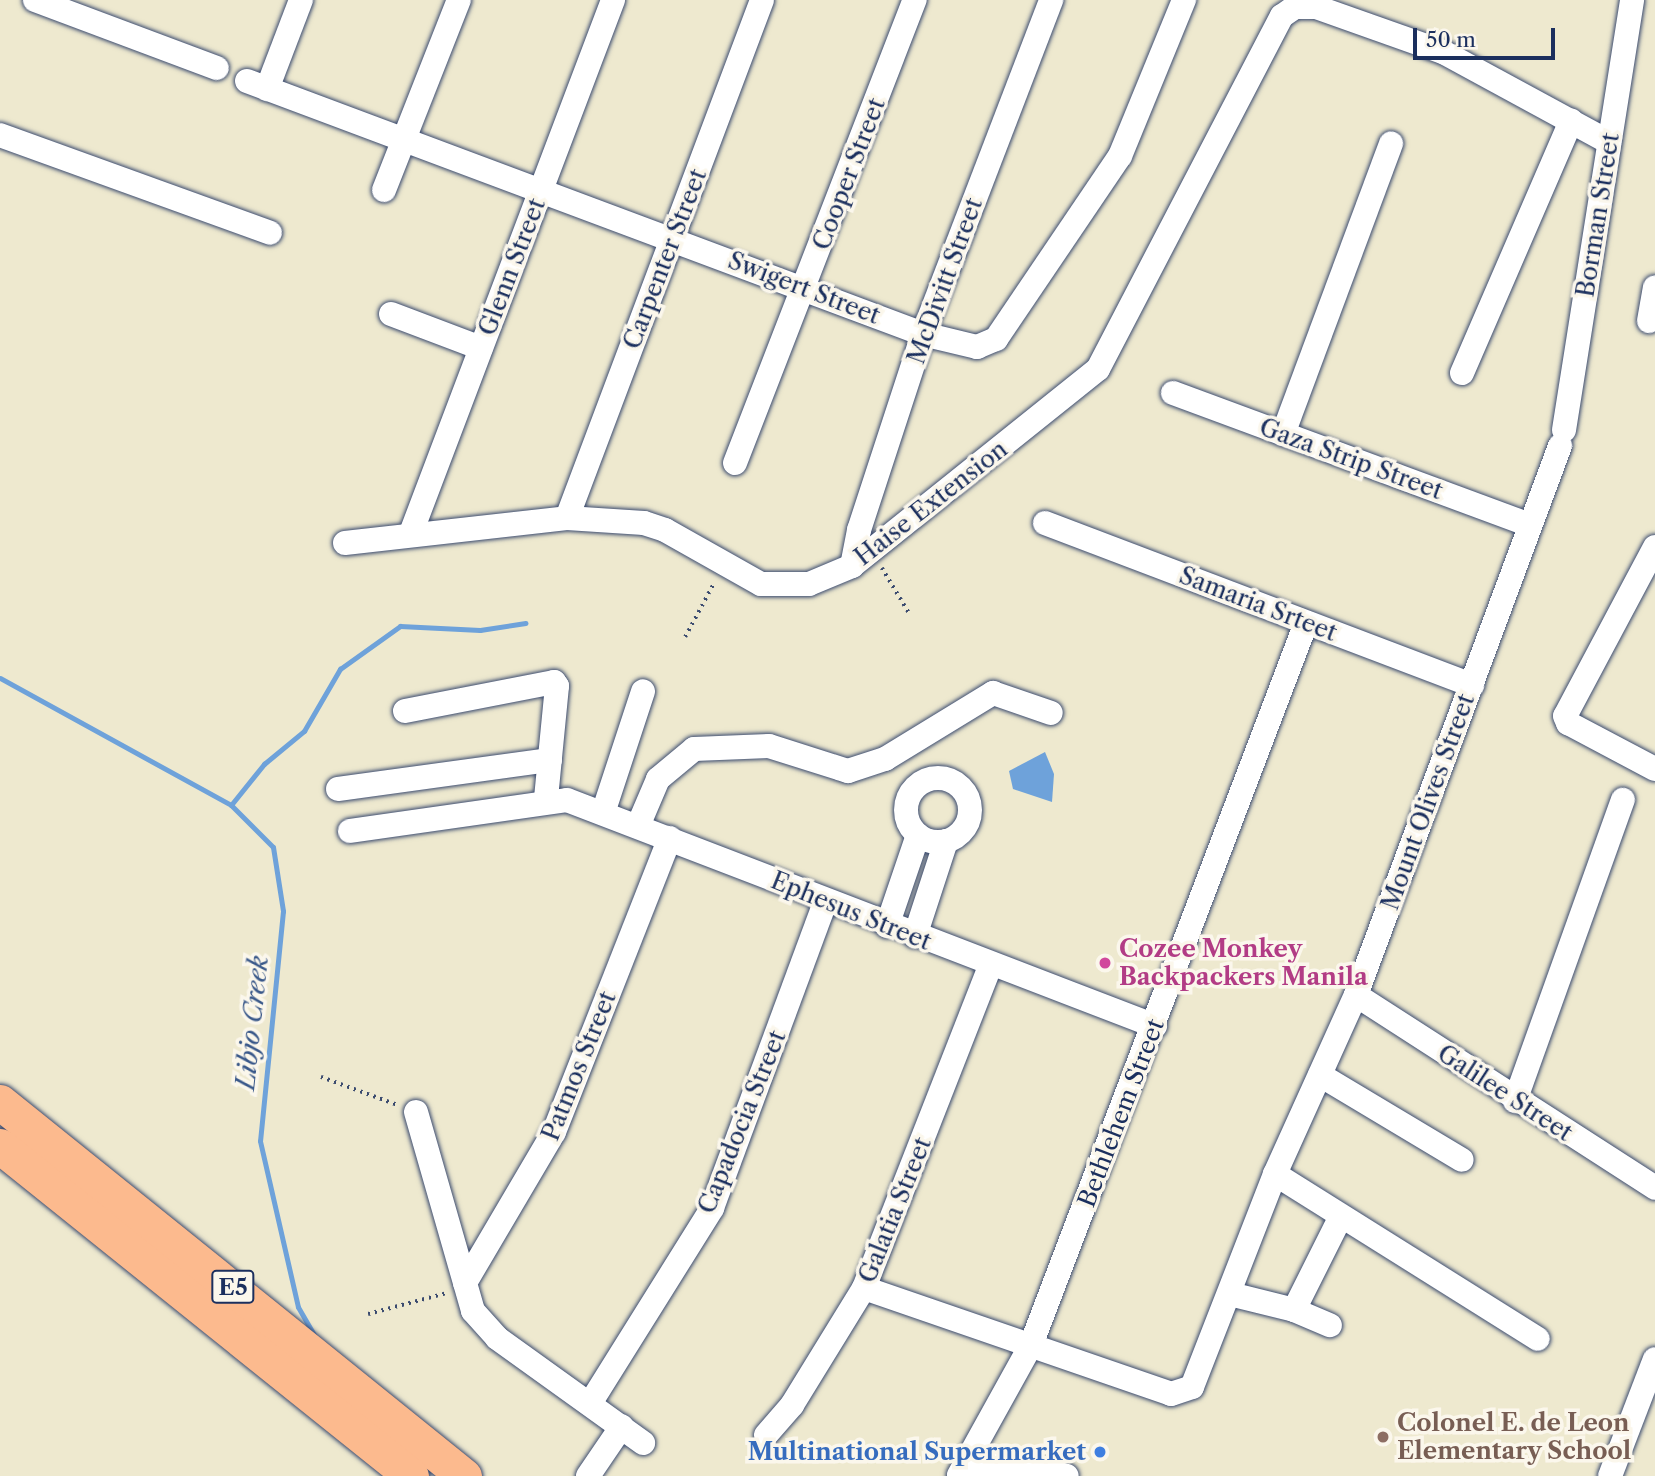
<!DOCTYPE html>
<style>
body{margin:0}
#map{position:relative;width:1655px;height:1476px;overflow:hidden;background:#eee9cf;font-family:"Libre Caslon Text",serif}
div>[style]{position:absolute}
.water>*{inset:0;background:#6ea2da}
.stream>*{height:5px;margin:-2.5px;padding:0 2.5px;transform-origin:2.5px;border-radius:2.5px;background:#6ea2da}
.path>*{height:3.5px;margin-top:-1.75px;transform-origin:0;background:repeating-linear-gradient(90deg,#3b4b6f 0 2px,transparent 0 7px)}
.roads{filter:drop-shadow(0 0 2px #3b4b6f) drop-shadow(0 0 2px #3b4b6f)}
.minor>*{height:24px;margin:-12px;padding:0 12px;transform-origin:12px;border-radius:12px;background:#fff}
.minor>.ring{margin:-12px;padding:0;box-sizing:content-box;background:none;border:24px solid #fff;border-radius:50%}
.highway>*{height:35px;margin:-17.5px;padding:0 17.5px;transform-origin:17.5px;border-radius:17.5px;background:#fcba8e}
.dots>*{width:19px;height:19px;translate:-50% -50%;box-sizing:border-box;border:4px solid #fbf7ec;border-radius:50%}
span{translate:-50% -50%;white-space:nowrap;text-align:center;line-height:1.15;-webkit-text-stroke:7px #fbf7ec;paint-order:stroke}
.shield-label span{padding:2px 5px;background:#fbf7ec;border:2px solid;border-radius:5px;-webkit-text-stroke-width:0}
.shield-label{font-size:23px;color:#1b2f5e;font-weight:700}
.street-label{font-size:24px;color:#1b2f5e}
.hotel-label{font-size:24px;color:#b23c85;font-weight:700}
.left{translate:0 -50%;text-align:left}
.education-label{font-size:24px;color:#785e54;font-weight:700}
.shop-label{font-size:24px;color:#366cbe;font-weight:700}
.right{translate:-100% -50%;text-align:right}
.water-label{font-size:26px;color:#385789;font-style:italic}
.scale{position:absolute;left:1413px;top:28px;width:142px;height:32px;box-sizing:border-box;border:4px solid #1b2f5e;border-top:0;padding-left:9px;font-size:21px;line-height:24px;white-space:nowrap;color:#1b2f5e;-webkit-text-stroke:5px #fbf7ec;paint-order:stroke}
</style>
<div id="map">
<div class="water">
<div style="clip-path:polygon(1045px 752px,1054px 774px,1052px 802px,1013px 789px,1009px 771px)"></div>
</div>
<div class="stream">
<div style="left:0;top:678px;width:264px;rotate:28.8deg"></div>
<div style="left:231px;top:805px;width:59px;rotate:45deg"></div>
<div style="left:273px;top:847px;width:65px;rotate:81.1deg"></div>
<div style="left:283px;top:911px;width:231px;rotate:95.7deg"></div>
<div style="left:260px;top:1141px;width:170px;rotate:77.1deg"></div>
<div style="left:298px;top:1307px;width:34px;rotate:60deg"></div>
<div style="left:231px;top:805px;width:53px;rotate:-51.2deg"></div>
<div style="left:264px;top:764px;width:52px;rotate:-39.5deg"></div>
<div style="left:304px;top:731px;width:72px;rotate:-59.9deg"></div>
<div style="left:340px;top:669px;width:74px;rotate:-35.6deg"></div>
<div style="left:400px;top:626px;width:80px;rotate:2.9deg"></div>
<div style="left:480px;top:630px;width:46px;rotate:-8.8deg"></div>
</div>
<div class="path">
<div style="left:882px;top:568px;width:52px;rotate:59deg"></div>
<div style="left:685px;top:637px;width:61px;rotate:-61.8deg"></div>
<div style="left:321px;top:1077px;width:82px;rotate:20deg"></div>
<div style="left:368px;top:1314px;width:82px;rotate:-14.9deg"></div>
</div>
<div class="roads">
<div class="minor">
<div style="left:35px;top:0;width:194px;rotate:20.5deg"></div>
<div style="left:247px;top:81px;width:722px;rotate:20.52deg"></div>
<div style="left:923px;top:334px;width:56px;rotate:13.5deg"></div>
<div style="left:977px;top:347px;width:21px;rotate:-23deg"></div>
<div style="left:996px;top:339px;width:221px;rotate:-55.9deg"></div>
<div style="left:1120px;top:156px;width:169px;rotate:-67.7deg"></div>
<div style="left:267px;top:89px;width:95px;rotate:-69.1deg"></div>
<div style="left:0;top:135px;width:287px;rotate:19.9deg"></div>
<div style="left:384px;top:190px;width:204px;rotate:-68.5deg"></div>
<div style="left:391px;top:314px;width:96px;rotate:20.7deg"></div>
<div style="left:1649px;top:321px;width:34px;rotate:-80deg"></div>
<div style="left:1462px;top:373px;width:275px;rotate:-66.6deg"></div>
<div style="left:1173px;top:393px;width:380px;rotate:20.3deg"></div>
<div style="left:1564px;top:430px;width:435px;rotate:-81deg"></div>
<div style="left:1283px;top:434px;width:310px;rotate:-69.6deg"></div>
<div style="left:735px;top:463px;width:497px;rotate:-68.8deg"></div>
<div style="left:567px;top:518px;width:553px;rotate:-69.37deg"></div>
<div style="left:1045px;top:523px;width:457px;rotate:20.8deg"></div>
<div style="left:411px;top:533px;width:570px;rotate:-69.24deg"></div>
<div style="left:345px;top:543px;width:223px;rotate:-6.4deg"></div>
<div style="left:567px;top:518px;width:77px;rotate:3.7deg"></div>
<div style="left:644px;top:523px;width:22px;rotate:18deg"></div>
<div style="left:665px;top:530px;width:110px;rotate:29.4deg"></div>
<div style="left:761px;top:584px;width:48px"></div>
<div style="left:809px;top:584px;width:47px;rotate:-22.7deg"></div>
<div style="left:852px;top:566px;width:315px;rotate:-38.7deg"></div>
<div style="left:1098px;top:369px;width:398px;rotate:-62.5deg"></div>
<div style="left:1282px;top:16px;width:16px;rotate:-35deg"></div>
<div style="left:1295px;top:7px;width:21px"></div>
<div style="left:1316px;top:7px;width:135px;rotate:19.5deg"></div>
<div style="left:1443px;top:52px;width:189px;rotate:28.5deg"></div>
<div style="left:1655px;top:547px;width:191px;rotate:118deg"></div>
<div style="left:1565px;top:716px;width:8px;rotate:67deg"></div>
<div style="left:1568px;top:723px;width:98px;rotate:27.9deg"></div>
<div style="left:852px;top:566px;width:37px;rotate:-79deg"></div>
<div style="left:859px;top:530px;width:206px;rotate:-71.9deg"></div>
<div style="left:923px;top:334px;width:358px;rotate:-69deg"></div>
<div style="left:405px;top:711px;width:152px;rotate:-11deg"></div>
<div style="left:554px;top:682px;width:5px;rotate:53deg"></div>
<div style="left:557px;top:686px;width:114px;rotate:95.6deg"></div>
<div class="ring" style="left:906px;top:778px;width:40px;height:40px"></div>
<div style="left:338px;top:789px;width:214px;rotate:-7.8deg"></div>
<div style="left:603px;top:813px;width:128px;rotate:-71.8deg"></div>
<div style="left:638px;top:826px;width:51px;rotate:-66.9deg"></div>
<div style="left:658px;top:779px;width:47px;rotate:-39.8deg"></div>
<div style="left:694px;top:749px;width:75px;rotate:-2.3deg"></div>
<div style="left:769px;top:746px;width:83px;rotate:17.6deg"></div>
<div style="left:848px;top:771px;width:39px;rotate:-18deg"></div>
<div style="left:885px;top:759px;width:127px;rotate:-31.4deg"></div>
<div style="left:993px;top:693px;width:61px;rotate:19deg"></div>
<div style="left:350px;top:831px;width:219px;rotate:-8.1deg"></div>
<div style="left:567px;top:800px;width:630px;rotate:21.02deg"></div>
<div style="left:887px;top:926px;width:96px;rotate:-71.2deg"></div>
<div style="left:915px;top:936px;width:100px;rotate:-71.9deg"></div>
<div style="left:1356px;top:995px;width:356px;rotate:32.8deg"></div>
<div style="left:1320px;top:1075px;width:165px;rotate:30.9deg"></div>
<div style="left:1515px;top:1101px;width:320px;rotate:-70.3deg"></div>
<div style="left:416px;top:1112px;width:207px;rotate:74deg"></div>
<div style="left:473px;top:1311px;width:36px;rotate:48deg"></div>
<div style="left:497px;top:1338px;width:180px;rotate:35.7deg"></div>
<div style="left:1275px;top:1174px;width:310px;rotate:32.1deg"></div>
<div style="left:465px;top:1283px;width:175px;rotate:-59.5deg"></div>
<div style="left:554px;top:1132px;width:316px;rotate:-68.5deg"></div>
<div style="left:864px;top:1288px;width:325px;rotate:19deg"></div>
<div style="left:1171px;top:1394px;width:22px;rotate:-18deg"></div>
<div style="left:1192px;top:1387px;width:229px;rotate:-68.7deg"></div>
<div style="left:1275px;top:1174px;width:196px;rotate:-65.7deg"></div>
<div style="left:1356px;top:995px;width:586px;rotate:-69.62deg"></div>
<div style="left:1230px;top:1294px;width:66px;rotate:14deg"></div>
<div style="left:1294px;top:1310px;width:39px;rotate:23deg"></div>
<div style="left:1294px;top:1310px;width:103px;rotate:-63.4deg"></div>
<div style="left:591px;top:1402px;width:229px;rotate:-58deg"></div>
<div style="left:712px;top:1208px;width:326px;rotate:-69.7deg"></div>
<div style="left:766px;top:1435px;width:40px;rotate:-49deg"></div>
<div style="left:792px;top:1405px;width:137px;rotate:-58.4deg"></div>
<div style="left:864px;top:1288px;width:346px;rotate:-68.6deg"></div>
<div style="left:959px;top:1475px;width:149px;rotate:-61deg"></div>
<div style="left:1031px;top:1345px;width:773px;rotate:-69.15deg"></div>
<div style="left:588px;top:1476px;width:60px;rotate:-55.8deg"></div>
<div style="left:959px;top:1476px;width:34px;rotate:-19deg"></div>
<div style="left:991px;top:1465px;width:33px"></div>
<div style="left:1024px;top:1465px;width:44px;rotate:14.3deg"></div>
<div style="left:1610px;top:1476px;width:125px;rotate:-69deg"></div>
</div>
<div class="highway">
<div style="left:0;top:1102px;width:596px;rotate:38.87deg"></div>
<div style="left:0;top:1146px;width:527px;rotate:38.76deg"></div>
</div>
</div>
<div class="dots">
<div style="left:1105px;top:963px;background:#d1479c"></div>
<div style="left:1383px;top:1437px;background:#8d6e63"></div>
<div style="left:1100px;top:1452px;background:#3f7fe0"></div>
</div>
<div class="shield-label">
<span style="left:233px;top:1287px">E5</span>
</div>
<div class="street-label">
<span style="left:849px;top:174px;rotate:-69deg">Cooper Street</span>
<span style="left:1598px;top:215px;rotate:-81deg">Borman Street</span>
<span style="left:665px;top:259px;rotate:-69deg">Carpenter Street</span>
<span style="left:512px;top:267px;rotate:-69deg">Glenn Street</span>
<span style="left:945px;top:281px;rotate:-70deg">McDivitt Street</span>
<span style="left:804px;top:288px;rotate:21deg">Swigert Street</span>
<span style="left:1351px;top:459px;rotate:20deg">Gaza Strip Street</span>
<span style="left:931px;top:503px;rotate:-38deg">Haise Extension</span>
<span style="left:1258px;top:604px;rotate:21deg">Samaria Srteet</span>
<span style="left:1428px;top:802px;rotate:-70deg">Mount Olives Street</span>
<span style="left:851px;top:911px;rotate:22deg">Ephesus Street</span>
<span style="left:579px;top:1066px;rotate:-68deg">Patmos Street</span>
<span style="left:1505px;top:1093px;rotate:33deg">Galilee Street</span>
<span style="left:1121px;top:1113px;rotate:-69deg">Bethlehem Street</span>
<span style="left:742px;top:1122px;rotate:-68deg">Capadocia Street</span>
<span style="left:895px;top:1210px;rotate:-68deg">Galatia Street</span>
</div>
<div class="hotel-label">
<span class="left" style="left:1119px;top:963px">Cozee Monkey<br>Backpackers Manila</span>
</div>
<div class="education-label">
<span class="left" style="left:1397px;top:1437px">Colonel E. de Leon<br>Elementary School</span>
</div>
<div class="shop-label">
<span class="right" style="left:1086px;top:1452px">Multinational Supermarket</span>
</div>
<div class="water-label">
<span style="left:253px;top:1023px;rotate:-84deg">Libjo Creek</span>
</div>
<div class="scale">50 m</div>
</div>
